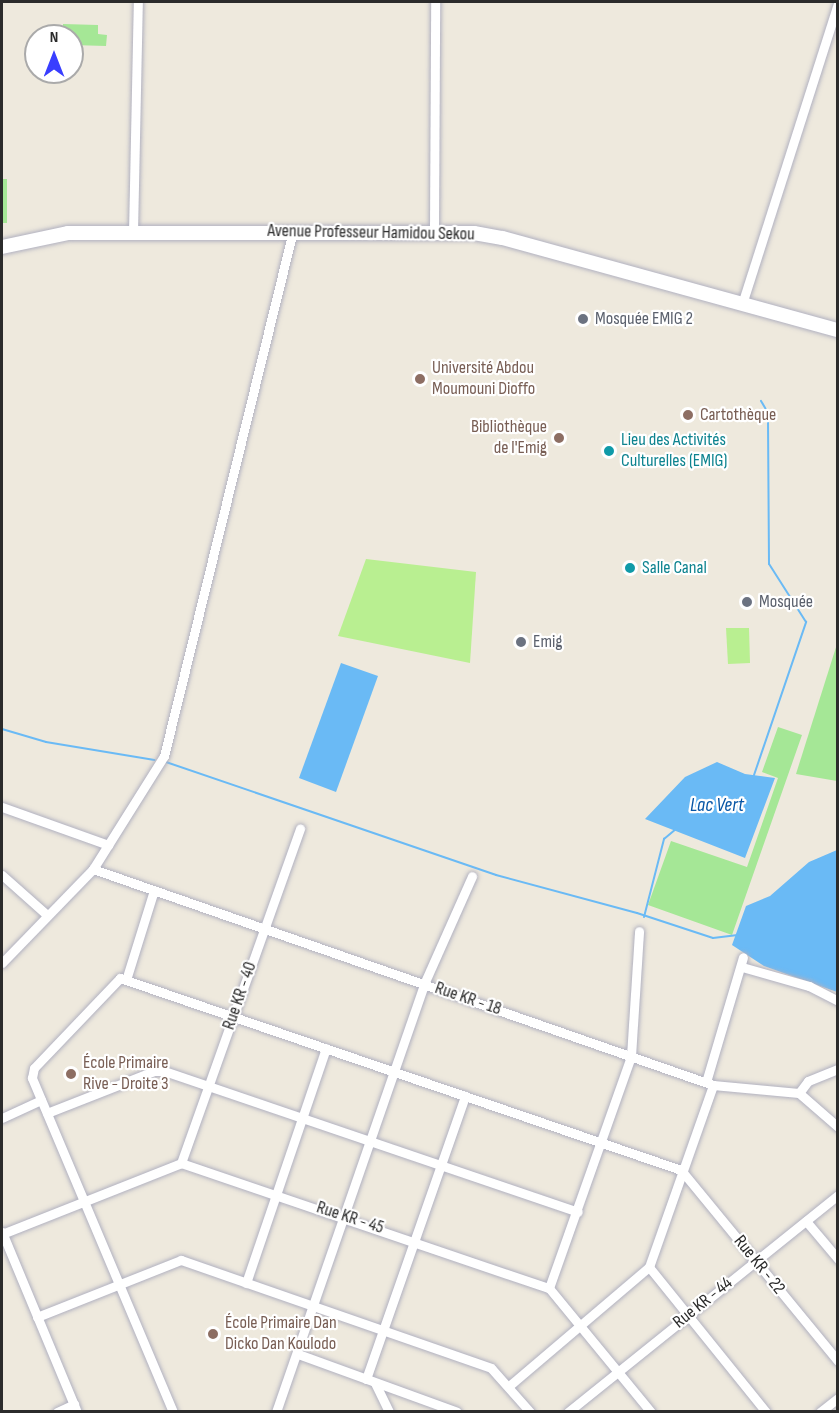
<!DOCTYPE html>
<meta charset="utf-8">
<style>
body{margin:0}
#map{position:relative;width:839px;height:1413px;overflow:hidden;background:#eee9dd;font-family:"Sofia Sans Condensed",sans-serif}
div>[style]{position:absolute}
.green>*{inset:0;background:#a5e796}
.pitch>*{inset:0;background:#b9ef91}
.water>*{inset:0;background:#6abaf5}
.stream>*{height:2px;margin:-1px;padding:0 1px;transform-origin:1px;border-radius:1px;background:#6abaf5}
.roads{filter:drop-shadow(0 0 2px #b1b1c0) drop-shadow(0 0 2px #b1b1c0)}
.street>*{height:9px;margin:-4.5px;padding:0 4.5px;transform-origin:4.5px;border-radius:4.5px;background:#fff}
.secondary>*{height:14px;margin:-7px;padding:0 7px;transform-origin:7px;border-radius:7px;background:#fff}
.dots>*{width:16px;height:16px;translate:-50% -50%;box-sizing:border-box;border:3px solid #fff;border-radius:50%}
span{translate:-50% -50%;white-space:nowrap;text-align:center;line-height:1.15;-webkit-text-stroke:4.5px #fff;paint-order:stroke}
.street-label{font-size:18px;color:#2b2b2b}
.worship-label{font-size:18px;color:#5b616d}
.left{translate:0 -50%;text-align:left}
.education-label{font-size:18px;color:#785e54}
.right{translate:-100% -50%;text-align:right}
.culture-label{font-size:18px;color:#0d838f}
.water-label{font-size:20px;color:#0655a5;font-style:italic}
.frame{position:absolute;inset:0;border:3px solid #2b2b2b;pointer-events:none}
.north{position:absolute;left:24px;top:24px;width:60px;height:60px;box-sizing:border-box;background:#fff;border:2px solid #aaa;border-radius:50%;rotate:0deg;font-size:16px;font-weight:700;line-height:24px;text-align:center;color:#2b2b2b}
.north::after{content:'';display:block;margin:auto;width:21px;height:27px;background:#393eff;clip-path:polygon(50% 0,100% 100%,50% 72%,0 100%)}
</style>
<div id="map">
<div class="green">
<div style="clip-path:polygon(63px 24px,98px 25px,98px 34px,107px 35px,106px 46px,72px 45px,72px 36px,63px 36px)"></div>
<div style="clip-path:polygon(2px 179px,7px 179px,7px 223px,2px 223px)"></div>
<div style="clip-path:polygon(837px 644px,837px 781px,796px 774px)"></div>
<div style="clip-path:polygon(778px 727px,802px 735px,732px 935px,648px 905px,671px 841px,747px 867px,778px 778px,762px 772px)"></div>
</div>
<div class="pitch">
<div style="clip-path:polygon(366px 559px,476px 572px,470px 663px,338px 636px)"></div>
<div style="clip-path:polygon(726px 628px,749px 628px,750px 663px,728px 664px)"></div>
</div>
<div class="water">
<div style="clip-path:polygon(341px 663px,378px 676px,336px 792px,299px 778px)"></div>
<div style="clip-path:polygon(717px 762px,745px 774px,775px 778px,745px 858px,645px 819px,685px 777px)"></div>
<div style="clip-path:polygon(837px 850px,837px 992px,764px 966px,732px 945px,746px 906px,770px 896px,809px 862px)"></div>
</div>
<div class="stream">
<div style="left:2px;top:729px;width:46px;rotate:16.5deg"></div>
<div style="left:46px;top:742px;width:110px;rotate:9.4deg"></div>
<div style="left:166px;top:762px;width:349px;rotate:18.9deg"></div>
<div style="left:496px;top:875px;width:146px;rotate:15.1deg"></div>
<div style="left:637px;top:913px;width:80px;rotate:18.2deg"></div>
<div style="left:713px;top:938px;width:25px;rotate:-7deg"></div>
<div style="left:753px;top:778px;width:165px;rotate:-71.2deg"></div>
<div style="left:806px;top:622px;width:69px;rotate:-122.5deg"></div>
<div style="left:769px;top:564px;width:151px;rotate:-90.4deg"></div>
<div style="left:768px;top:413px;width:14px;rotate:-120deg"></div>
<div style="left:644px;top:917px;width:81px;rotate:-75.6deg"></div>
<div style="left:664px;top:839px;width:16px;rotate:-40deg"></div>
</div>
<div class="roads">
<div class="street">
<div style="left:434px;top:230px;width:228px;rotate:-89.7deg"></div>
<div style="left:133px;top:233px;width:231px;rotate:-88.8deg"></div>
<div style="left:742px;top:304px;width:315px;rotate:-72.3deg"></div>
<div style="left:2px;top:807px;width:113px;rotate:19.7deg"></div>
<div style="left:93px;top:869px;width:657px;rotate:19.21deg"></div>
<div style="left:713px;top:1085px;width:86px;rotate:5.3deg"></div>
<div style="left:799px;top:1093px;width:52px;rotate:41.1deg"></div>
<div style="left:2px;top:875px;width:60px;rotate:41.6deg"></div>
<div style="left:2px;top:963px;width:131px;rotate:-45.9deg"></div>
<div style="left:93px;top:869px;width:133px;rotate:-57.9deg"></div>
<div style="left:164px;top:756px;width:541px;rotate:-76.2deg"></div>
<div style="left:742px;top:967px;width:70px;rotate:15.8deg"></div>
<div style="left:809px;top:986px;width:33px;rotate:27deg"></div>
<div style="left:126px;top:980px;width:94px;rotate:-72.7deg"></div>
<div style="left:706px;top:1082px;width:130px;rotate:-73.5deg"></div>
<div style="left:799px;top:1093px;width:15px;rotate:-53deg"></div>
<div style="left:808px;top:1081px;width:32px;rotate:-22deg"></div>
<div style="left:47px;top:1113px;width:115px;rotate:-21.4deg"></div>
<div style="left:154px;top:1071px;width:10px"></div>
<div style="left:164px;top:1071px;width:437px;rotate:18.8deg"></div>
<div style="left:2px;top:1118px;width:43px;rotate:-24.8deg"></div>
<div style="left:181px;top:1163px;width:355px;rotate:-70.4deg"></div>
<div style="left:806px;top:1221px;width:50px;rotate:49.9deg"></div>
<div style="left:2px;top:1232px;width:195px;rotate:67.4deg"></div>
<div style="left:2px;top:1234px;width:193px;rotate:-21.6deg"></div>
<div style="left:181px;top:1163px;width:389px;rotate:18.8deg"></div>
<div style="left:549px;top:1288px;width:161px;rotate:50.6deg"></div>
<div style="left:649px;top:1267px;width:186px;rotate:51.1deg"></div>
<div style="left:246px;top:1283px;width:248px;rotate:-71.2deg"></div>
<div style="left:549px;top:1288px;width:246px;rotate:-70.5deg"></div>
<div style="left:631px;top:1056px;width:125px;rotate:-86.3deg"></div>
<div style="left:37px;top:1317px;width:155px;rotate:-21.6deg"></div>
<div style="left:181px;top:1260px;width:328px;rotate:19.2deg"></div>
<div style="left:491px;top:1368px;width:59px;rotate:48.4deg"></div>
<div style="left:298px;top:1354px;width:169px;rotate:20deg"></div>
<div style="left:366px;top:1379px;width:300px;rotate:-70.7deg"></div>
<div style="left:375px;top:1383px;width:32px;rotate:64deg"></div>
<div style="left:509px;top:1386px;width:184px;rotate:-40.4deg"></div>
<div style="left:649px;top:1267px;width:193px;rotate:-70.6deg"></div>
<div style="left:57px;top:1412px;width:19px;rotate:-25deg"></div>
<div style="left:173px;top:1412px;width:363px;rotate:-112.9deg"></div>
<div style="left:32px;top:1078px;width:10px;rotate:-79deg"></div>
<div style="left:34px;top:1068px;width:124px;rotate:-46.3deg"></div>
<div style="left:120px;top:978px;width:593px;rotate:18.89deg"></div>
<div style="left:681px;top:1170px;width:247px;rotate:50.6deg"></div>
<div style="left:276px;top:1412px;width:453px;rotate:-70.9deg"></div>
<div style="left:424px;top:984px;width:118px;rotate:-66deg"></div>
<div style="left:568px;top:1412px;width:346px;rotate:-38.8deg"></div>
<div style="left:820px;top:1412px;width:23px;rotate:-38deg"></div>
</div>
<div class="secondary">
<div style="left:2px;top:247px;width:67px;rotate:-12deg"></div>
<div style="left:68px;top:233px;width:406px"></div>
<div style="left:474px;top:233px;width:29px;rotate:10deg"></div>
<div style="left:503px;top:238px;width:347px;rotate:15.4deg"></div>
</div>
</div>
<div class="dots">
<div style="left:583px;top:319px;background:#6b7280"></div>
<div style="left:420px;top:379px;background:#8d6e63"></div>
<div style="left:688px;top:415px;background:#8d6e63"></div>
<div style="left:559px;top:438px;background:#8d6e63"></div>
<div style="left:609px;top:451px;background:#0f9aa8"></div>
<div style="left:630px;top:568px;background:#0f9aa8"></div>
<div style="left:747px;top:602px;background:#6b7280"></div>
<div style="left:521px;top:642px;background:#6b7280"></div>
<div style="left:71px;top:1074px;background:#8d6e63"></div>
<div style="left:213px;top:1334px;background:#8d6e63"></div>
</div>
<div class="street-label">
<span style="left:371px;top:233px;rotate:1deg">Avenue Professeur Hamidou Sekou</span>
<span style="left:240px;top:996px;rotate:-71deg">Rue KR - 40</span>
<span style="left:468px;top:999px;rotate:19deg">Rue KR - 18</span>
<span style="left:350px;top:1218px;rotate:18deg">Rue KR - 45</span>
<span style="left:759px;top:1265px;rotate:51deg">Rue KR - 22</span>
<span style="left:703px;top:1303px;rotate:-39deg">Rue KR - 44</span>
</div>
<div class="worship-label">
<span class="left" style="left:595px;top:319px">Mosquée EMIG 2</span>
<span class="left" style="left:759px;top:602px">Mosquée</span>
<span class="left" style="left:533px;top:642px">Emig</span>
</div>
<div class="education-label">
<span class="left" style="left:432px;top:379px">Université Abdou<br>Moumouni Dioffo</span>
<span class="left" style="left:700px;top:415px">Cartothèque</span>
<span class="right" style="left:547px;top:438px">Bibliothèque<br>de l'Emig</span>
<span class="left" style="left:83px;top:1074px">École Primaire<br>Rive - Droite 3</span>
<span class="left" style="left:225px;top:1334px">École Primaire Dan<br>Dicko Dan Koulodo</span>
</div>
<div class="culture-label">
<span class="left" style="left:621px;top:451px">Lieu des Activités<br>Culturelles (EMIG)</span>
<span class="left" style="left:642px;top:568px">Salle Canal</span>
</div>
<div class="water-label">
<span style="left:717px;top:805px">Lac Vert</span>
</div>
<div class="frame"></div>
<div class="north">N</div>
</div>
